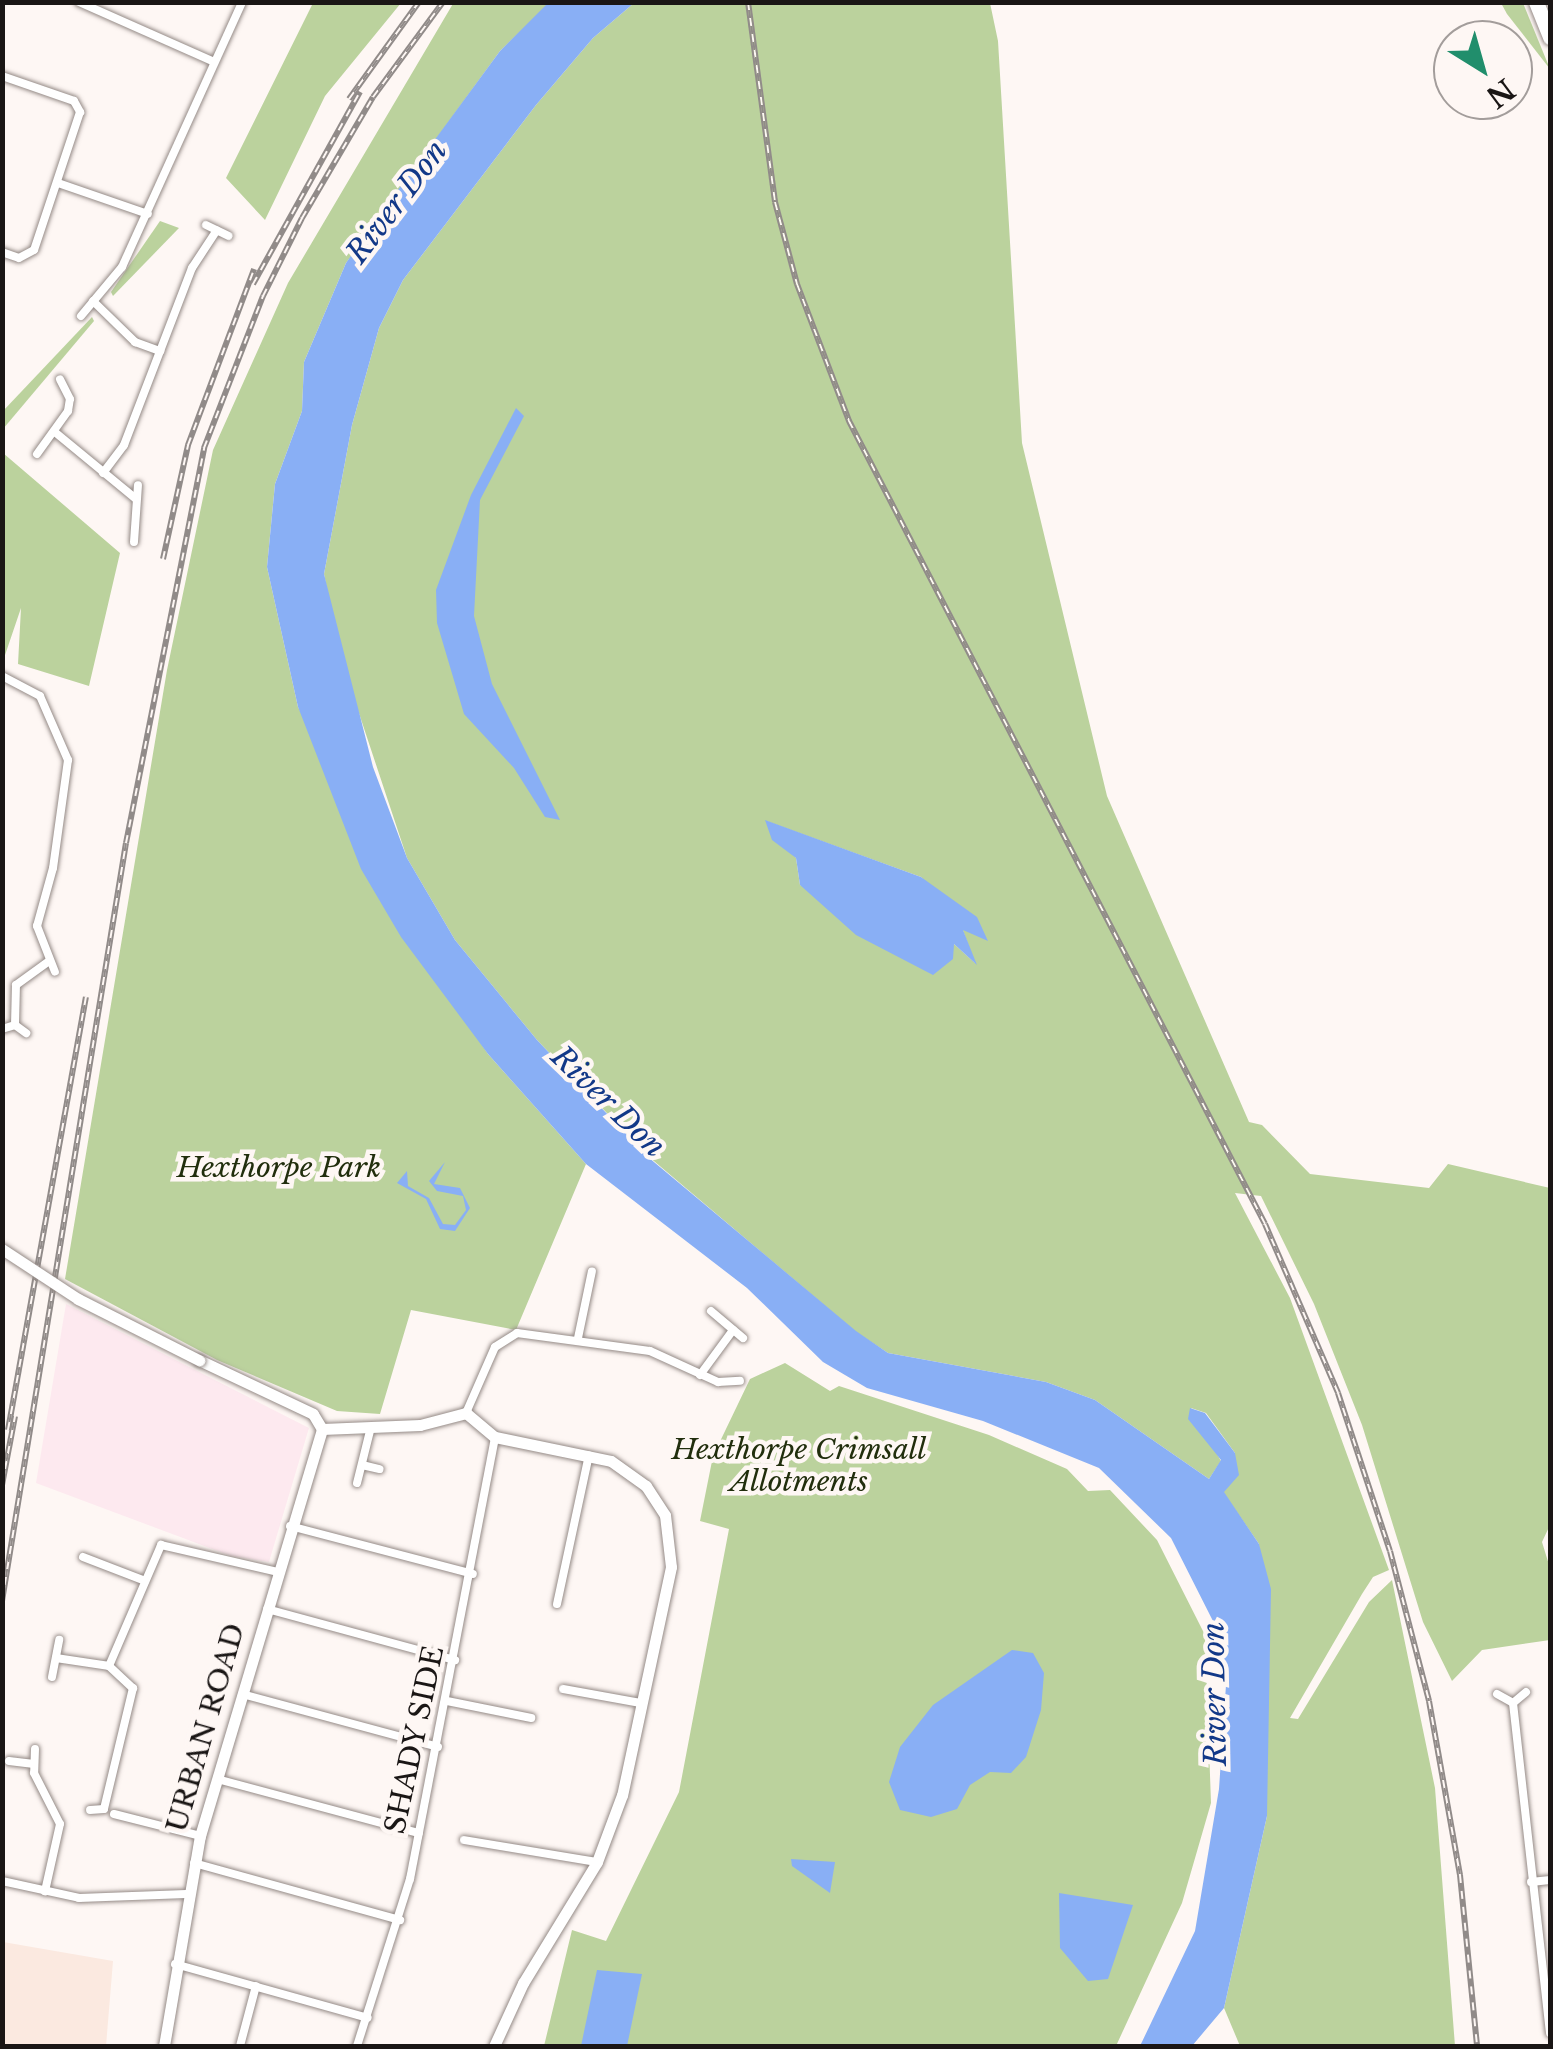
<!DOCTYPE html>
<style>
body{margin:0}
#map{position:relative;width:1553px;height:2049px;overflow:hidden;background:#fef7f4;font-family:"Libre Baskerville",serif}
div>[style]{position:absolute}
.built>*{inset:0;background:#fbe9e0}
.education>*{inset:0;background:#fde9ef}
.green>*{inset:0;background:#bbd29d}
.water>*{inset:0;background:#89aff5}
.roads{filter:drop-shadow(0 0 2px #948a86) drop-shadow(0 0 2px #948a86)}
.street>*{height:8px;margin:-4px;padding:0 4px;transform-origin:4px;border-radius:4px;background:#fff}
.secondary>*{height:11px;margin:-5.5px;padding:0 5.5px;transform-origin:5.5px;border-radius:5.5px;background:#fff}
.highway>*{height:15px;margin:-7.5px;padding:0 7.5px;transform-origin:7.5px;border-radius:7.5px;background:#fff}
.rail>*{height:6px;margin-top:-3px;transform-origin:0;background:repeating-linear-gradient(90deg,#fef7f4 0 8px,#918b89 0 16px);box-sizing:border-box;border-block:2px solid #918b89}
.bridges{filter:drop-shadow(0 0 2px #948a86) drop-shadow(0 0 2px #948a86)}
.secondary-bridge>*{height:11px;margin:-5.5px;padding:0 5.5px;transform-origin:5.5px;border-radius:5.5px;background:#fff}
span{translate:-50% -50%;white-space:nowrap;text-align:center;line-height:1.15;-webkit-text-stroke:9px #fef7f4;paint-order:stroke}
.park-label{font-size:28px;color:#212e0d;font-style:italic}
.street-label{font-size:28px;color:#1a1615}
.water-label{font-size:30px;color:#123888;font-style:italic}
.frame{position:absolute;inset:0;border:5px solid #1a1615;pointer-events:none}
.north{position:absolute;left:1433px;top:20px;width:100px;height:100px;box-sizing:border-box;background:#fef7f4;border:2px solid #a39d9b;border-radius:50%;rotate:143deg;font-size:28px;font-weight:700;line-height:40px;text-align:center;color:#1a1615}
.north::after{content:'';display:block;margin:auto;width:35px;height:45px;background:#218e6c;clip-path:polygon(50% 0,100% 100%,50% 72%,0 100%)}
</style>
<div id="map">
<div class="built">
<div style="clip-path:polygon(3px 1942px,113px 1961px,106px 2046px,3px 2046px)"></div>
</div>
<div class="education">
<div style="clip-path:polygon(66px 1304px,309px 1428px,269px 1562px,231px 1556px,36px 1483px)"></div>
</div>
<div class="green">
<div style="clip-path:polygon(454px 2px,550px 3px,500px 51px,346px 263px,304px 362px,302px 411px,275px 484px,267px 567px,298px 707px,451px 998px,488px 1054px,586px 1164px,516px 1330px,411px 1310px,380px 1414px,337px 1411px,217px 1360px,65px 1279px,167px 670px,213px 450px,288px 283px)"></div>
<div style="clip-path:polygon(313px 3px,401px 3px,325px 96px,265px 220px,226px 178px)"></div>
<div style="clip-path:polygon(evenodd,634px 3px,990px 3px,998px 41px,1022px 443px,1107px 796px,1249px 1122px,1262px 1125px,1310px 1174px,1429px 1188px,1448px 1164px,1550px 1188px,1550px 1525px,1542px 1542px,1550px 1568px,1550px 1640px,1482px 1650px,1452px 1681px,1423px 1622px,1362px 1425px,1314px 1304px,1261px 1196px,1235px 1193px,1290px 1298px,1389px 1570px,1373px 1577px,1362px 1594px,1290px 1718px,1298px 1719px,1369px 1602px,1392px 1580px,1435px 1788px,1455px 2046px,1240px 2046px,1224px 2008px,1267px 1816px,1259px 1544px,1223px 1492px,1235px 1453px,1206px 1413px,1191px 1408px,1221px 1461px,1209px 1479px,1095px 1400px,1046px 1382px,888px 1353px,856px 1332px,648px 1156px,537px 1040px,455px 940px,407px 858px,341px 659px,324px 574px,352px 425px,379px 328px,403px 280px,536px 105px,593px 38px,634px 3px,766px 821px,921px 877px,987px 939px,962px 928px,975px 963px,954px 944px,800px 885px,796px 858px,766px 821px)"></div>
<div style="clip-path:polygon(1501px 3px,1523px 3px,1550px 69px,1507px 14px)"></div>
<div style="clip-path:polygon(160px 221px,179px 228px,113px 296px,111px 292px)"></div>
<div style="clip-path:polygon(92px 317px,94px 321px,3px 429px,3px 411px)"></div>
<div style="clip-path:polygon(3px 453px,120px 553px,89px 686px,18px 664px,21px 608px,3px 661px)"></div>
<div style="clip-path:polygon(785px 1363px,830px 1391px,839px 1386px,989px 1435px,1067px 1469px,1088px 1491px,1110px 1490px,1157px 1540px,1205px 1635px,1211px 1803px,1182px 1903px,1116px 2046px,544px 2046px,572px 1930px,606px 1941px,679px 1792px,729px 1529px,700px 1521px,713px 1456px,750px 1379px)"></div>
</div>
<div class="water">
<div style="clip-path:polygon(549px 2px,634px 3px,593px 38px,536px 105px,403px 280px,379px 328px,352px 425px,324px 574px,373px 767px,407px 858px,455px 940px,537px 1040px,648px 1157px,856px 1331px,888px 1353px,1046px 1382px,1095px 1400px,1209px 1479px,1221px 1460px,1188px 1419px,1190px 1408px,1205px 1413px,1235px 1453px,1239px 1475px,1224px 1492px,1259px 1544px,1271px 1589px,1267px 1816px,1224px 2008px,1192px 2046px,1140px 2046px,1195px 1931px,1219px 1789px,1226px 1685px,1217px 1629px,1171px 1538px,1099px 1468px,983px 1421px,867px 1388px,823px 1362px,747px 1288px,586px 1164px,488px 1054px,401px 937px,361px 869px,298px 707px,267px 567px,275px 484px,302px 411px,304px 362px,346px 263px,367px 232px,500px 51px)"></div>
<div style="clip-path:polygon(516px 408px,524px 416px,480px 500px,474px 616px,492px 684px,560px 820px,545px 817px,514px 768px,464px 714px,437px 623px,436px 590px,471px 495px)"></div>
<div style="clip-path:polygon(765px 820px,921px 877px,977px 917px,988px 941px,963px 930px,977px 965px,954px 944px,953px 959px,933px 975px,856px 935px,800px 885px,796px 858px,772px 840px)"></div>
<div style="clip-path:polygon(445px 1162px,434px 1184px,460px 1188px,470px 1208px,455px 1231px,440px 1229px,426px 1199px,397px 1183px,407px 1171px,408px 1186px,429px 1198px,443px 1224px,455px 1225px,466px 1210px,463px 1196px,437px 1191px,429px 1181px)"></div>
<div style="clip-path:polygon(1012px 1650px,1033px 1653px,1044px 1673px,1041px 1710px,1026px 1757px,1011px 1773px,990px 1772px,970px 1785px,957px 1809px,931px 1817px,900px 1810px,889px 1782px,900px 1747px,933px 1705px)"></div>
<div style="clip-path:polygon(791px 1859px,835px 1862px,830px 1893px,792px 1866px)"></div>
<div style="clip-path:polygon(1059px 1893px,1133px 1905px,1108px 1979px,1088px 1981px,1060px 1948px)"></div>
<div style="clip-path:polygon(597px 1970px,642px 1974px,627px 2046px,581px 2046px)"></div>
</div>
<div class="roads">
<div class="street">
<div style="left:79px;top:2px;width:145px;rotate:23.9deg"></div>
<div style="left:2px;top:76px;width:76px;rotate:19.1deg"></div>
<div style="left:74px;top:101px;width:13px;rotate:61deg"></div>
<div style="left:80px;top:112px;width:145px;rotate:108.4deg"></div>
<div style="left:34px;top:250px;width:17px;rotate:152deg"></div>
<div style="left:19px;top:258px;width:18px;rotate:-161deg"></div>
<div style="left:58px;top:183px;width:95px;rotate:19deg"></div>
<div style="left:206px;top:225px;width:25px;rotate:26deg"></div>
<div style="left:93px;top:301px;width:59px;rotate:44.3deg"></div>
<div style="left:135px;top:342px;width:27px;rotate:20deg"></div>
<div style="left:81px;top:316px;width:64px;rotate:-50.1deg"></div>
<div style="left:122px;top:267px;width:291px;rotate:-65.6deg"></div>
<div style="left:56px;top:433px;width:104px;rotate:39.5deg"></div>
<div style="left:37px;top:454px;width:53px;rotate:-54.2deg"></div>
<div style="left:68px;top:411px;width:12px;rotate:-81deg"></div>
<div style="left:70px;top:399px;width:22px;rotate:-117deg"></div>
<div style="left:103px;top:473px;width:35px;rotate:-53deg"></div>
<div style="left:124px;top:445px;width:190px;rotate:-69deg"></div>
<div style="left:192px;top:268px;width:45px;rotate:-56.7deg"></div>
<div style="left:134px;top:542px;width:57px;rotate:-86deg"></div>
<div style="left:2px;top:676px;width:43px;rotate:27.8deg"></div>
<div style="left:40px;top:696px;width:70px;rotate:66.4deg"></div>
<div style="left:68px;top:760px;width:109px;rotate:97.9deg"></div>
<div style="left:53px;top:868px;width:60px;rotate:105.4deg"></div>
<div style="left:37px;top:926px;width:49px;rotate:68.6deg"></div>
<div style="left:15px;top:1025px;width:40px;rotate:-88.6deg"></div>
<div style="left:16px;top:985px;width:41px;rotate:-36deg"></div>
<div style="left:2px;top:1029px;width:14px;rotate:-17deg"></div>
<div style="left:15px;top:1025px;width:14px;rotate:36deg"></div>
<div style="left:711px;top:1311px;width:42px;rotate:40.2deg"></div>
<div style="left:578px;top:1338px;width:68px;rotate:-78.2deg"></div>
<div style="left:700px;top:1375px;width:56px;rotate:-53.7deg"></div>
<div style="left:466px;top:1413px;width:72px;rotate:-66.3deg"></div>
<div style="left:495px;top:1347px;width:26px;rotate:-32deg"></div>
<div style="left:517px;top:1333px;width:134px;rotate:7.7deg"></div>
<div style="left:650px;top:1351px;width:75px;rotate:24.5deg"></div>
<div style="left:718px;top:1382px;width:22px;rotate:-3deg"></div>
<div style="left:362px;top:1465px;width:18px;rotate:13deg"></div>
<div style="left:357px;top:1483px;width:58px;rotate:-76deg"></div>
<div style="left:290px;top:1526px;width:189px;rotate:14.7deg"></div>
<div style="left:83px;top:1557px;width:64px;rotate:21deg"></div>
<div style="left:557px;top:1604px;width:152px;rotate:-77.9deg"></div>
<div style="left:267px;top:1609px;width:195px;rotate:15.2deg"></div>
<div style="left:56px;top:1658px;width:54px;rotate:8.6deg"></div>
<div style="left:109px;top:1666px;width:33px;rotate:43deg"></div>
<div style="left:133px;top:1688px;width:124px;rotate:103.5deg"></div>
<div style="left:104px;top:1809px;width:14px;rotate:176deg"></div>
<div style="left:109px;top:1666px;width:132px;rotate:-66.7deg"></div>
<div style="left:161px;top:1545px;width:120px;rotate:13deg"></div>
<div style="left:52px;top:1677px;width:38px;rotate:-79deg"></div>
<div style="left:563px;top:1689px;width:79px;rotate:10.2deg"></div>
<div style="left:242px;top:1694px;width:203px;rotate:15.1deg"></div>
<div style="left:1497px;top:1694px;width:18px;rotate:29deg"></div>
<div style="left:1513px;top:1703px;width:17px;rotate:-40deg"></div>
<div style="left:447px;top:1701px;width:86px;rotate:11.4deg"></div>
<div style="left:1513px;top:1703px;width:332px;rotate:83.6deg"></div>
<div style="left:35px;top:1749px;width:24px;rotate:92deg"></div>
<div style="left:34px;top:1773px;width:57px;rotate:63deg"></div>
<div style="left:60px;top:1824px;width:69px;rotate:102.6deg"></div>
<div style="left:9px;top:1761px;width:23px;rotate:7deg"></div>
<div style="left:217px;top:1779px;width:209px;rotate:15deg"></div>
<div style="left:114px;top:1814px;width:89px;rotate:14.3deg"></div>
<div style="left:464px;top:1840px;width:135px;rotate:9.4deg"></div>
<div style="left:194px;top:1863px;width:214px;rotate:15.5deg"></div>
<div style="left:2px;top:1881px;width:79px;rotate:12.4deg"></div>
<div style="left:79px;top:1898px;width:107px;rotate:-2.1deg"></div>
<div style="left:1531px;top:1882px;width:19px;rotate:-6deg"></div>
<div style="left:175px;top:1964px;width:200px;rotate:15.6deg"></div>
<div style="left:240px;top:2046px;width:62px;rotate:-75.1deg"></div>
<div style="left:357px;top:2046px;width:175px;rotate:-72.4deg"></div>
<div style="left:410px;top:1879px;width:450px;rotate:-79.1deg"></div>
</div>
<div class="secondary">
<div style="left:199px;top:1360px;width:126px;rotate:25.3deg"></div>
<div style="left:313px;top:1414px;width:17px;rotate:59deg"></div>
<div style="left:322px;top:1429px;width:98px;rotate:-2.3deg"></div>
<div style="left:420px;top:1425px;width:48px;rotate:-14.6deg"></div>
<div style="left:466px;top:1413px;width:38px;rotate:40deg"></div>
<div style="left:495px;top:1437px;width:118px;rotate:11.7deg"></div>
<div style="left:611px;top:1461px;width:43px;rotate:35.5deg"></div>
<div style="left:646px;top:1486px;width:35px;rotate:57deg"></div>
<div style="left:665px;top:1515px;width:52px;rotate:83.4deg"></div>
<div style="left:671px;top:1567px;width:233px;rotate:102.1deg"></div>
<div style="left:622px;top:1795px;width:72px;rotate:110.5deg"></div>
<div style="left:597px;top:1862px;width:142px;rotate:121.4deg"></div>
<div style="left:523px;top:1983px;width:69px;rotate:114.7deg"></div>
<div style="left:164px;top:2046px;width:213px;rotate:-80.3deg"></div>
<div style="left:200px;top:1836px;width:425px;rotate:-73.3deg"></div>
</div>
<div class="highway">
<div style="left:1536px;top:2px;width:38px;rotate:68deg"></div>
</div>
</div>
<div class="rail">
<div style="left:748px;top:2px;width:202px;rotate:82.3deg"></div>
<div style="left:775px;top:202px;width:85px;rotate:75deg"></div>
<div style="left:797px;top:284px;width:147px;rotate:69.2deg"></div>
<div style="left:849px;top:421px;width:904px;rotate:62.61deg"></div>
<div style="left:1265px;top:1224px;width:184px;rotate:66.6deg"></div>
<div style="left:1338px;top:1393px;width:166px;rotate:71.8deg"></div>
<div style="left:1390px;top:1551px;width:155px;rotate:75.4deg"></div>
<div style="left:1429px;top:1701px;width:177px;rotate:79.9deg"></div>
<div style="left:1460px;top:1875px;width:172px;rotate:84.3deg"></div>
<div style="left:349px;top:99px;width:120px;rotate:-54.2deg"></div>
<div style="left:253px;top:284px;width:220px;rotate:-60.9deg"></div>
<div style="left:163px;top:559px;width:117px;rotate:-77.6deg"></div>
<div style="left:188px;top:445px;width:188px;rotate:-69.4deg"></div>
<div style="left:8px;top:1430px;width:440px;rotate:-79.8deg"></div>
<div style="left:2px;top:1485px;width:70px;rotate:-79.3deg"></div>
<div style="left:2px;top:1601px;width:768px;rotate:-80.71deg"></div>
<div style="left:126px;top:843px;width:403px;rotate:-78.8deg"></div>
<div style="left:204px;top:448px;width:163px;rotate:-68.8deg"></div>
<div style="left:263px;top:296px;width:87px;rotate:-63.4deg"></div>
<div style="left:302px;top:218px;width:140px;rotate:-59.6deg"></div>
<div style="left:373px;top:97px;width:118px;rotate:-53.6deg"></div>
</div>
<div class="bridges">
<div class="secondary-bridge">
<div style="left:2px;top:1249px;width:91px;rotate:33.3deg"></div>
<div style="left:78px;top:1299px;width:136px;rotate:26.8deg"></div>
</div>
</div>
<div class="park-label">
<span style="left:279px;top:1168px">Hexthorpe Park</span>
<span style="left:799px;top:1466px">Hexthorpe Crimsall<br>Allotments</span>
</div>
<div class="street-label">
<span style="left:206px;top:1728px;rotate:-74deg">URBAN ROAD</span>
<span style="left:415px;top:1740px;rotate:-78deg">SHADY SIDE</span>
</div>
<div class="water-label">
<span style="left:397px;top:202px;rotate:-53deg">River Don</span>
<span style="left:608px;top:1102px;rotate:44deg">River Don</span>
<span style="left:1215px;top:1694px;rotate:-91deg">River Don</span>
</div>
<div class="frame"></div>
<div class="north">N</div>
</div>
